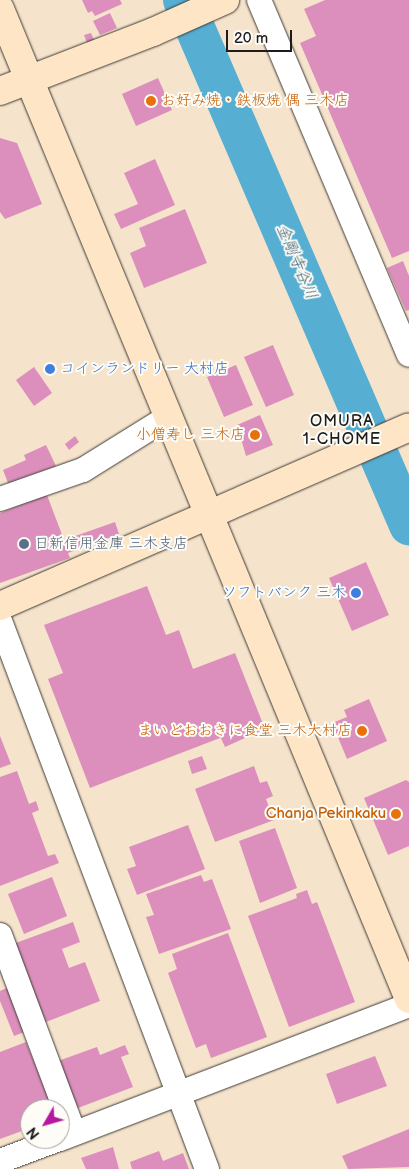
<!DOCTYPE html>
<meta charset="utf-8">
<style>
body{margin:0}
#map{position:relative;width:409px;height:1169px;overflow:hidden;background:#f6e3cb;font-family:"Balsamiq Sans","Klee One",sans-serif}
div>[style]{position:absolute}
.river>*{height:40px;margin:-20px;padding:0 20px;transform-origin:20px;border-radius:20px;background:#56aed3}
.building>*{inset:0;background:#dc8fbc}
.roads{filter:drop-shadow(0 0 1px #3d3a36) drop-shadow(0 0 1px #3d3a36)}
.street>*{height:24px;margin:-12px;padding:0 12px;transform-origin:12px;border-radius:12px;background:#fff}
.secondary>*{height:28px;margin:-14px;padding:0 14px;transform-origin:14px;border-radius:14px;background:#fde5c5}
.dots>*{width:14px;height:14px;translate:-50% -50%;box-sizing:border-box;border:2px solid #fdfcf7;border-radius:50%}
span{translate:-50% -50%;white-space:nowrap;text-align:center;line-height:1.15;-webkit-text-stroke:4px #fdfcf7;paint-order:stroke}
.food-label{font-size:15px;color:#c56008}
.left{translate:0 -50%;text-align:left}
.right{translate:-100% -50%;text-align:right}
.shop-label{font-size:15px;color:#366cbe}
.service-label{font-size:15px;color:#4e5e75}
.water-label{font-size:16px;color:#365e6e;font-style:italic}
.neighbourhood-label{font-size:16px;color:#1c1c1c;letter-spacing:1px}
.north{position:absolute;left:20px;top:1099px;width:50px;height:50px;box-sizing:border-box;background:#fdfcf7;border:1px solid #a3a29f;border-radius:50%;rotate:232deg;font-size:14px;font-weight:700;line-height:20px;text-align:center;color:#1c1c1c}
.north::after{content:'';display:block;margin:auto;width:18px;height:22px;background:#b5179e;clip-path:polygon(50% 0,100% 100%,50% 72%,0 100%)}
.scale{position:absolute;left:226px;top:30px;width:66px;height:22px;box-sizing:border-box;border:2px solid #1c1c1c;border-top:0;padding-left:6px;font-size:15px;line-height:18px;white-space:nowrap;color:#1c1c1c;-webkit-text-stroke:4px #fdfcf7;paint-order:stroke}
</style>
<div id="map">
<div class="river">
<div style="left:183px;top:0;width:572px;rotate:66.71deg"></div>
</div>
<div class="building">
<div style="clip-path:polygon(82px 0,120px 0,122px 4px,95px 16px,92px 11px,88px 13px)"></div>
<div style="clip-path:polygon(325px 0,409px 0,409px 251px,392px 258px,300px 43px,316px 36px,304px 9px)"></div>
<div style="clip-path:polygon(110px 13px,117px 28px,100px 35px,93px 21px)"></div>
<div style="clip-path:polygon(91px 33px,94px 40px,87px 43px,84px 35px)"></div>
<div style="clip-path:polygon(158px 78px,172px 110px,136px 126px,122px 94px)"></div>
<div style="clip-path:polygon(0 138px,17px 143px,42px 204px,5px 219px,0 212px)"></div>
<div style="clip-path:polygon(155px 159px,175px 205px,121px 229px,114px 214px,138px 204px,124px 173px)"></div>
<div style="clip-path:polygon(185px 209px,207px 263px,144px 288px,130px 253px,146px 246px,139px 228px)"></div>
<div style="clip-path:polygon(403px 261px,409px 276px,409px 310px,406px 311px,387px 268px)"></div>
<div style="clip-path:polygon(273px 345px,294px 395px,266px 407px,244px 357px)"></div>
<div style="clip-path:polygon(236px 365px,253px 405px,224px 417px,207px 377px)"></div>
<div style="clip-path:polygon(34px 367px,52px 393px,34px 406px,16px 380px)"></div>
<div style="clip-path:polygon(260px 415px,273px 445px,246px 456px,237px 425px)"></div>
<div style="clip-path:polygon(75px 436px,79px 442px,69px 450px,65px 444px)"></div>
<div style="clip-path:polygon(46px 445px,56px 466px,8px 483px,3px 470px,26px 460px,24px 455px)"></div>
<div style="clip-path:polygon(47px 495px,64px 540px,115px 522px,119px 534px,68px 553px,70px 558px,0 583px,0 513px)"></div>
<div style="clip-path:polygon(366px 562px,389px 615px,352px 631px,329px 578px)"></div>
<div style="clip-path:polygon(147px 586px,166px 635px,179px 630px,193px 669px,235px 653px,265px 729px,225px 747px,215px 725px,220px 738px,90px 788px,48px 679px,63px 673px,44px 625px)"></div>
<div style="clip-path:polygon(369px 699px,387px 741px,347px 759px,332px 723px,347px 717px,344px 710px)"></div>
<div style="clip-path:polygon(0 736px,11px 764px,0 768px)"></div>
<div style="clip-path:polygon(202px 756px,207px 769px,192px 774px,188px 761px)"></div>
<div style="clip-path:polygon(254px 766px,260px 783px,267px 781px,273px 796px,266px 799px,274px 820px,215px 842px,195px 789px)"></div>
<div style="clip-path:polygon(17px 771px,29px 804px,36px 801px,39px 810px,32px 813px,48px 856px,55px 854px,59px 863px,0 886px,0 777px)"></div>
<div style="clip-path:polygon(406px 780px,409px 782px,409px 846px,388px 855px,364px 798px)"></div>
<div style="clip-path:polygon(188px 825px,205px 869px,137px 895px,127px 869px,136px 866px,129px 847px)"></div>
<div style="clip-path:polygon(275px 828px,297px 888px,260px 903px,239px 841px)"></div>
<div style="clip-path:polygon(201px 875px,204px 882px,212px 879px,231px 929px,159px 954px,146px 917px,154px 915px,146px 894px)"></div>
<div style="clip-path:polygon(52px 877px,67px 916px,24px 934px,8px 894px)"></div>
<div style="clip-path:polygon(307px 890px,312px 904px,317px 902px,355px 1002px,289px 1027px,248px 916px,297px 898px,296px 894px)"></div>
<div style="clip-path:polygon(73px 922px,80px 942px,62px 949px,69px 968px,85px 962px,100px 1001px,46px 1022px,13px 944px)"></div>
<div style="clip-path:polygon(228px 933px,267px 1037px,211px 1058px,206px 1044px,196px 1048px,168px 973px,177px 969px,172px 954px)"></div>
<div style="clip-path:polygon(9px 987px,27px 1031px,14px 1036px,0 1001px,0 991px)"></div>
<div style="clip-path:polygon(26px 1042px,53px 1109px,30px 1109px,30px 1128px,0 1139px,0 1052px)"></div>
<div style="clip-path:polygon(125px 1045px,129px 1054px,121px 1057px,133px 1087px,78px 1108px,58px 1061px,97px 1047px,100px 1055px)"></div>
<div style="clip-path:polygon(375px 1056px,387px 1086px,337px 1104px,326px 1074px)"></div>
<div style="clip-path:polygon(409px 1129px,409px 1167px,348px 1169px,342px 1156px)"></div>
<div style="clip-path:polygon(113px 1147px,119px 1169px,86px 1169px,81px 1158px)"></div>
<div style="clip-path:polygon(159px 1151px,163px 1161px,183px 1153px,189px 1169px,132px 1169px,130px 1162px)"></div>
</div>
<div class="roads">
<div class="street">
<div style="left:259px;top:0;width:385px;rotate:67.1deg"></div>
<div style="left:0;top:499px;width:88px;rotate:-19.3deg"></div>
<div style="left:83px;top:470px;width:100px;rotate:-31.9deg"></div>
<div style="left:0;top:621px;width:586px;rotate:69.31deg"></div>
<div style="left:0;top:935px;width:211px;rotate:69.5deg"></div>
<div style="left:60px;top:1139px;width:374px;rotate:-21deg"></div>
<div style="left:0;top:1161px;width:63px;rotate:-20.4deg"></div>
</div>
<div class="secondary">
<div style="left:0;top:9px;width:1071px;rotate:67.55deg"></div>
<div style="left:0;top:91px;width:164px;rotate:-21.1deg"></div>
<div style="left:153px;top:32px;width:79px;rotate:-24deg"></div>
<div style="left:0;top:606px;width:446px;rotate:-23.6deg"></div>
</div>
</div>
<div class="dots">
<div style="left:151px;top:101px;background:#e8710a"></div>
<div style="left:50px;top:369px;background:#3f7fe0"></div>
<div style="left:255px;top:435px;background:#e8710a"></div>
<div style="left:24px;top:544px;background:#5c6f8a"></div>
<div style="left:356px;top:593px;background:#3f7fe0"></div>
<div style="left:362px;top:731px;background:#e8710a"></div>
<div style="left:396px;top:814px;background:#e8710a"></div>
</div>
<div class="food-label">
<span class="left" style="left:161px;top:101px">お好み焼・鉄板焼 偶 三木店</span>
<span class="right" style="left:245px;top:435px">小僧寿し 三木店</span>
<span class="right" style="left:352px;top:731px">まいどおおきに食堂 三木大村店</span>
<span class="right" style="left:386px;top:814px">Chanja Pekinkaku</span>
</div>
<div class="shop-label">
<span class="left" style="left:60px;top:369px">コインランドリー 大村店</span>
<span class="right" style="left:346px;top:593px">ソフトバンク 三木</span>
</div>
<div class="service-label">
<span class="left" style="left:34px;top:544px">日新信用金庫 三木支店</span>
</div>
<div class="water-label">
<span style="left:296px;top:262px;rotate:67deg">金剛寺谷川</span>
</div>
<div class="neighbourhood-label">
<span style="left:342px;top:431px">OMURA<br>1-CHOME</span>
</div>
<div class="north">N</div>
<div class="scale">20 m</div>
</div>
